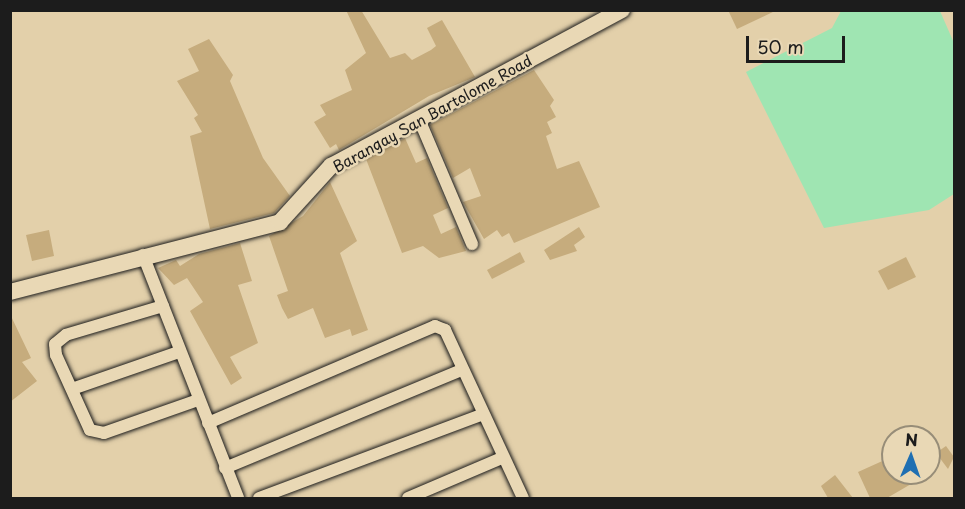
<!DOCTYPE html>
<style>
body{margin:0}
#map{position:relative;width:965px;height:509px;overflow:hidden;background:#e3d0aa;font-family:"Playpen Sans",sans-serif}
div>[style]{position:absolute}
.green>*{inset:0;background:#9fe5b2}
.building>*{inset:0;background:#c6ac7d}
.roads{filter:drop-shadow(0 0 2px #1c1c1c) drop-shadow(0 0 2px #1c1c1c)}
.street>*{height:12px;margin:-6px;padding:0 6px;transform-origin:6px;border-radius:6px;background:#e9d8b5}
.secondary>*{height:16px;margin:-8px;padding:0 8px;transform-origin:8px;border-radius:8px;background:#e9d8b5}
span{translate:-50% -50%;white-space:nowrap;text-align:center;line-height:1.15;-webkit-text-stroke:5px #e9d8b5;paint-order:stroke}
.street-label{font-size:15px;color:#1c1c1c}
.frame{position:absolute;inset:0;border:12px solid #1c1c1c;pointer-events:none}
.north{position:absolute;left:881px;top:425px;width:60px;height:60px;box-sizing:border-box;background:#e9d8b5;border:2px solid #978d78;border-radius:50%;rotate:2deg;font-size:16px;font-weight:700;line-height:24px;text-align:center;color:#1c1c1c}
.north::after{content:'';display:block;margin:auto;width:21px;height:27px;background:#1f6fb2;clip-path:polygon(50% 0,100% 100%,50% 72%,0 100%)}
.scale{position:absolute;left:746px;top:36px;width:99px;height:27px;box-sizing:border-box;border:3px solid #1c1c1c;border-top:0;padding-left:8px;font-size:18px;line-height:21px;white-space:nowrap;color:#1c1c1c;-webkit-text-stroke:4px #e9d8b5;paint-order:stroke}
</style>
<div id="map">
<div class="green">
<div style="clip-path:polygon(841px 11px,940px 11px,954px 43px,954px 194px,929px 210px,824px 228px,746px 72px,832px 28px)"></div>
</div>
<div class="building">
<div style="clip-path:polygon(346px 10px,361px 10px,390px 58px,405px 53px,412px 60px,431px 50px,436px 46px,427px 28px,442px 20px,475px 77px,429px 96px,339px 150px,336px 144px,330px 148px,314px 122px,326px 115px,320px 105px,352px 90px,345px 70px,366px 53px)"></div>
<div style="clip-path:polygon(728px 10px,777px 10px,737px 29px)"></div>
<div style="clip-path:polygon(209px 39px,233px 75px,230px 81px,263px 158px,290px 196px,274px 213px,210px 229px,190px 136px,202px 132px,194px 118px,198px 115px,177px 81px,199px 71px,188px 49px)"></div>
<div style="clip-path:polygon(534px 70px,554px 100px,550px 106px,556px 117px,547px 122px,552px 133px,546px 136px,557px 169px,579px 161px,600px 207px,514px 243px,509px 233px,502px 237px,497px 230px,484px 239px,463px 202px,481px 196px,470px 168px,453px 178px,430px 125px)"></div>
<div style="clip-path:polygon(405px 138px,416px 163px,427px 158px,448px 208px,433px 215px,441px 234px,456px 227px,466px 251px,439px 258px,423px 246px,402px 253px,366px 159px)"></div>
<div style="clip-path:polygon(330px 182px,357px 241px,340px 253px,368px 330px,352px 336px,350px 329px,325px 338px,313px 308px,288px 319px,282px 308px,277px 295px,288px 291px,269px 236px,303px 216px)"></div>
<div style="clip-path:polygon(579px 227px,585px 237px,574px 245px,577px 251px,550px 260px,544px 250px)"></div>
<div style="clip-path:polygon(49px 230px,54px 256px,32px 261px,26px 235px)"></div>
<div style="clip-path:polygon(240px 243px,252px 281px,238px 285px,258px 343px,230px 357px,242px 378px,231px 385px,190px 311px,203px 302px,187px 278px,174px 285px,158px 268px,176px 260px,180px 266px,199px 254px)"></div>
<div style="clip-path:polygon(520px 252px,525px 262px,492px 279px,487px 270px)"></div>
<div style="clip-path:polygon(906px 257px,916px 277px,888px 290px,878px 271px)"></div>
<div style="clip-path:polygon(10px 314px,31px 358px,22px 362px,37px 381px,10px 402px)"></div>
<div style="clip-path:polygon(946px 446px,954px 457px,948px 469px,936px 453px)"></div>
<div style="clip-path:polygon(889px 458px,893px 473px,930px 473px,887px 498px,870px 498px,858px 472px)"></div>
<div style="clip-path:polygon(835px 475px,853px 498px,828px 498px,821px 486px)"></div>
</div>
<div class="roads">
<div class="street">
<div style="left:419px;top:119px;width:136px;rotate:67deg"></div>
<div style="left:143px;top:255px;width:261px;rotate:68.6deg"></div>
<div style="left:163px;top:306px;width:101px;rotate:163.4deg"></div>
<div style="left:66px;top:335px;width:14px;rotate:141deg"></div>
<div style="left:55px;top:344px;width:11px;rotate:85deg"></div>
<div style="left:56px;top:355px;width:82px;rotate:65.6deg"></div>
<div style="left:90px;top:430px;width:14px;rotate:12deg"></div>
<div style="left:104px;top:433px;width:100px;rotate:-19.3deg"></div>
<div style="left:72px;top:389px;width:113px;rotate:-19.1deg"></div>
<div style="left:208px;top:423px;width:247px;rotate:-23.1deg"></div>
<div style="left:435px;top:326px;width:11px;rotate:22deg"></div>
<div style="left:445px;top:330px;width:185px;rotate:65.1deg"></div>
<div style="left:225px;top:468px;width:256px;rotate:-22.5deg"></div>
<div style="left:259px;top:498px;width:237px;rotate:-20.5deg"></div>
<div style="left:408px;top:498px;width:102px;rotate:-23.1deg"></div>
</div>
<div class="secondary">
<div style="left:10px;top:292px;width:279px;rotate:-14.5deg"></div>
<div style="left:280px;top:222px;width:76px;rotate:-47.7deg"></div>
<div style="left:331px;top:166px;width:330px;rotate:-28.2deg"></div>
</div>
</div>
<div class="street-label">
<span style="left:432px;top:113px;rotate:-29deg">Barangay San Bartolome Road</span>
</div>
<div class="frame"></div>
<div class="north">N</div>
<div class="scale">50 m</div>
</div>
